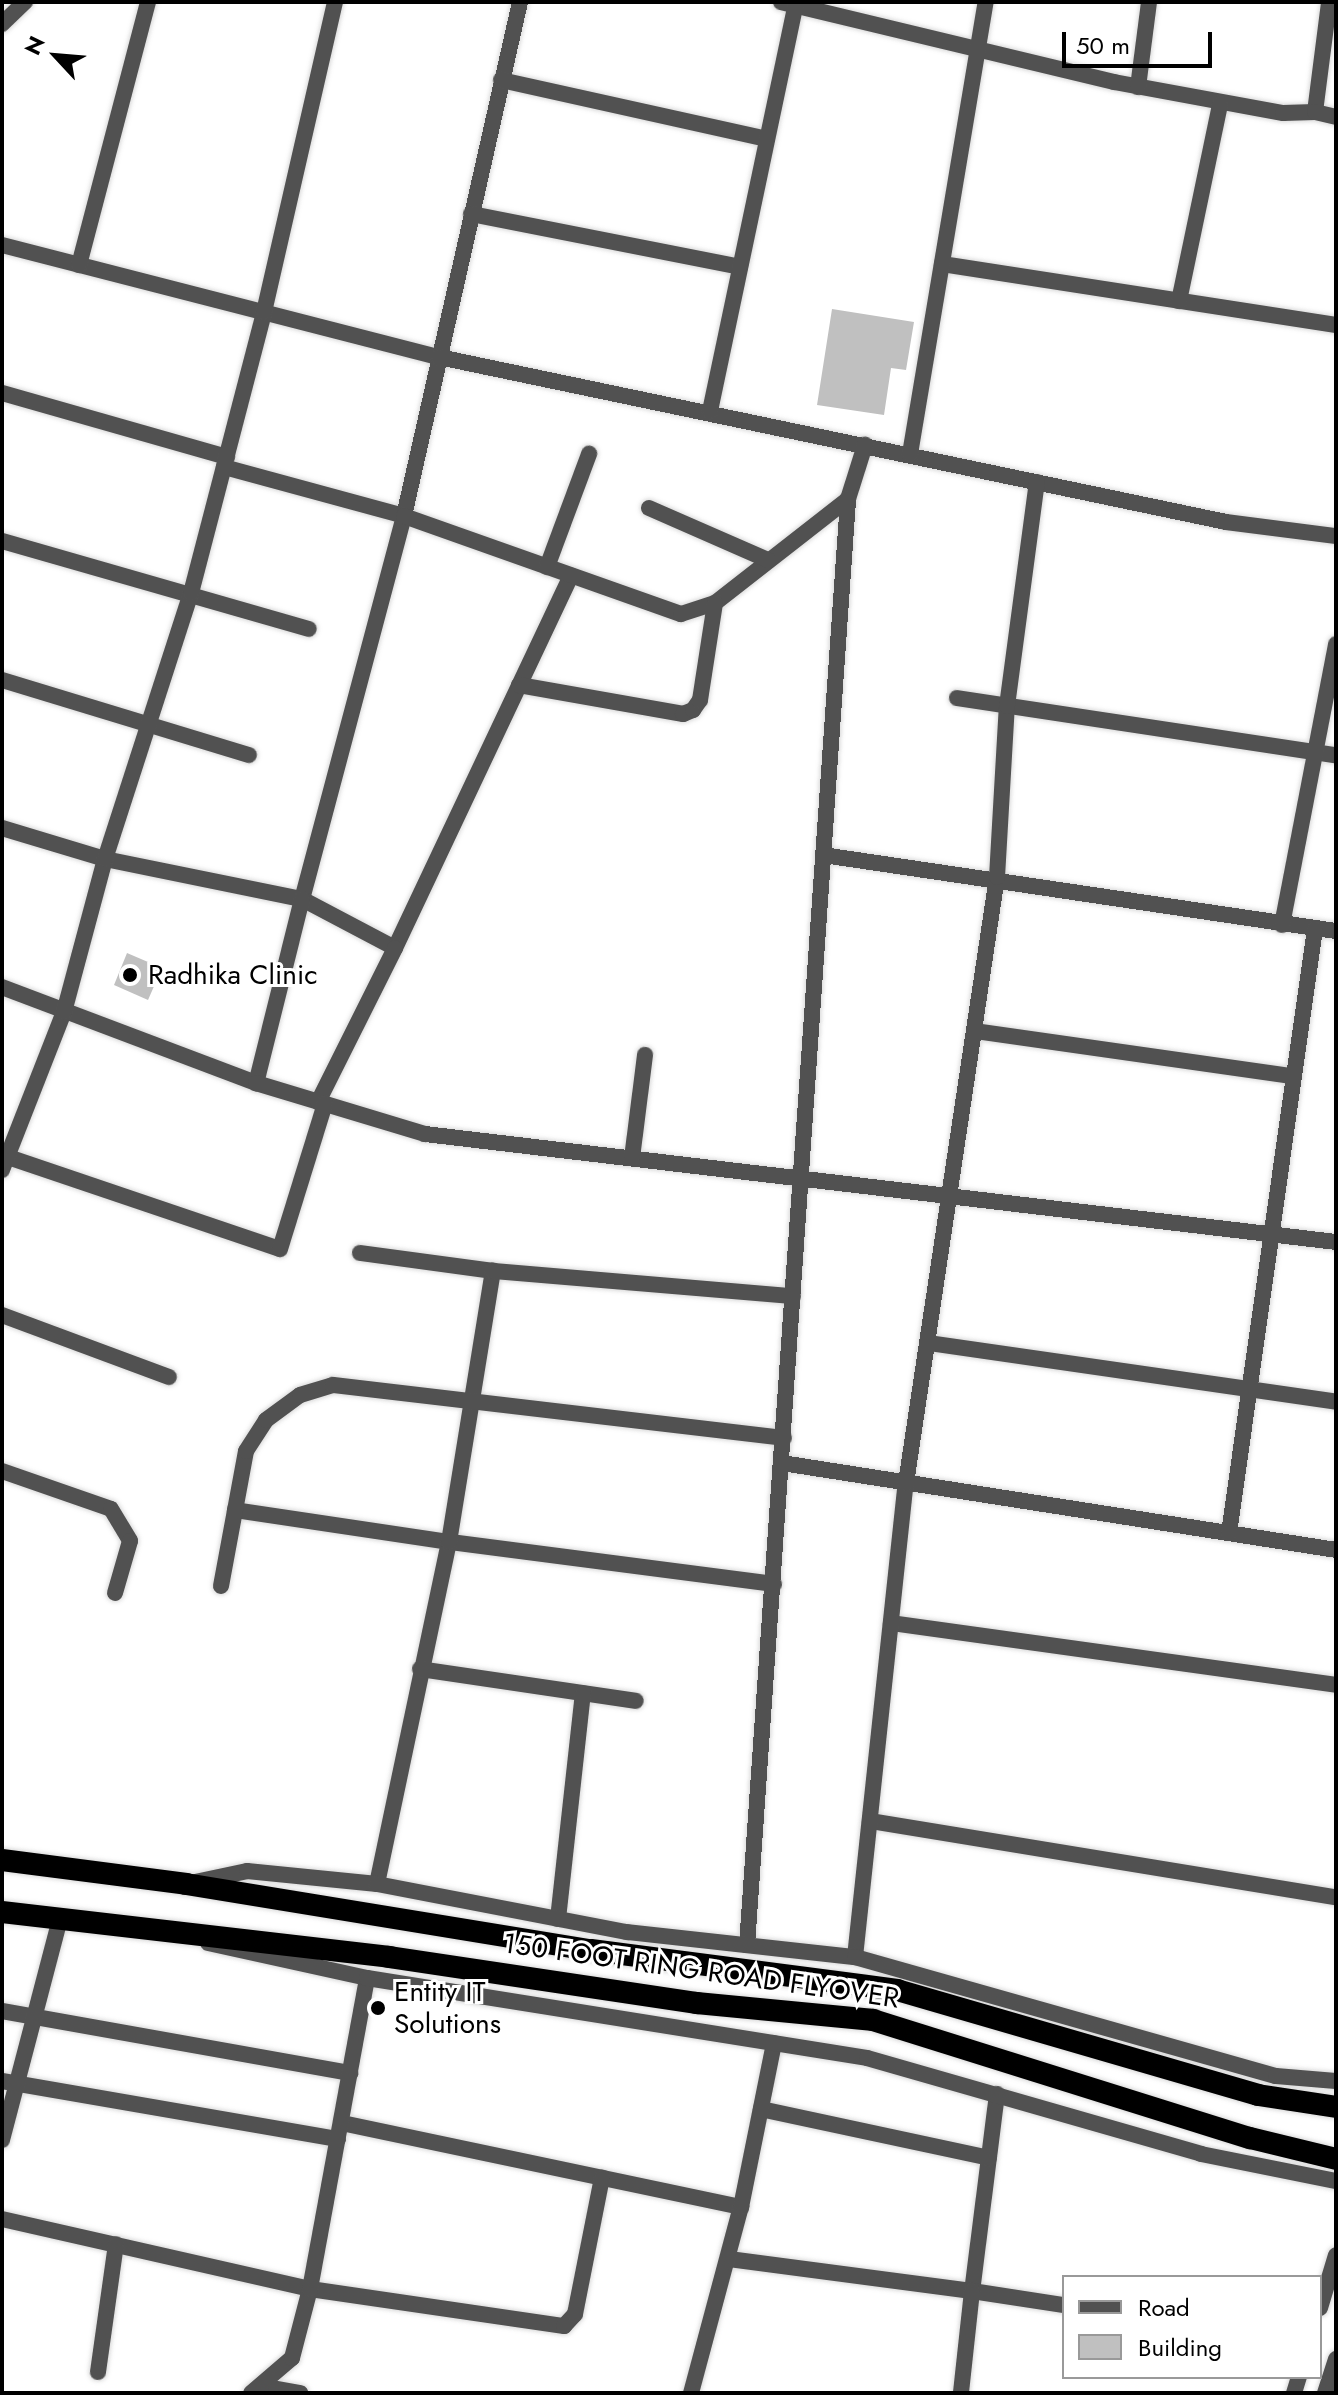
<!DOCTYPE html>
<style>
body{margin:0}
#map{position:relative;width:1338px;height:2395px;overflow:hidden;background:#fff;font-family:Jost,sans-serif}
div>[style]{position:absolute}
.building>*{inset:0;background:#c0c0c0}
.roads{filter:drop-shadow(0 0 2px #dbdbdb) drop-shadow(0 0 2px #dbdbdb)}
.minor>*{height:16px;margin:-8px;padding:0 8px;transform-origin:8px;border-radius:8px;background:#515151}
.tertiary>*{height:16px;margin:-8px;padding:0 8px;transform-origin:8px;border-radius:8px;background:#515151}
.trunk>*{height:22px;margin:-11px;padding:0 11px;transform-origin:11px;border-radius:11px;background:#000}
.dots>*{width:22px;height:22px;translate:-50% -50%;box-sizing:border-box;border:4px solid #fff;border-radius:50%}
span{translate:-50% -50%;white-space:nowrap;text-align:center;line-height:1.15;-webkit-text-stroke:6px #fff;paint-order:stroke}
.poi-label{font-size:28px;color:#000}
.left{translate:0 -50%;text-align:left}
.street-label{font-size:28px;color:#000}
.frame{position:absolute;inset:0;border:4px solid #000;pointer-events:none}
.legend{position:absolute;left:1062px;top:2275px;width:260px;height:104px;box-sizing:border-box;background:#fff;border:2px solid #999;margin:0;padding:10px 14px;list-style:none;font-size:24px;color:#000}
.legend li{display:flex;align-items:center;gap:16px;height:40px}
.legend b{width:40px;border:2px solid #999}
.north{position:absolute;left:16px;top:16px;width:80px;height:80px;-webkit-text-stroke:6px #fff;paint-order:stroke;rotate:296deg;font-size:22px;font-weight:700;line-height:32px;text-align:center;color:#000}
.north::after{content:'';display:block;margin:auto;width:28px;height:36px;background:#000;clip-path:polygon(50% 0,100% 100%,50% 72%,0 100%)}
.scale{position:absolute;left:1062px;top:32px;width:150px;height:36px;box-sizing:border-box;border:4px solid #000;border-top:0;padding-left:10px;font-size:24px;line-height:28px;white-space:nowrap;color:#000;-webkit-text-stroke:6px #fff;paint-order:stroke}
</style>
<div id="map">
<div class="building">
<div style="clip-path:polygon(832px 309px,914px 322px,906px 370px,891px 368px,884px 415px,817px 405px)"></div>
<div style="clip-path:polygon(127px 953px,162px 968px,148px 1000px,114px 985px)"></div>
</div>
<div class="roads">
<div class="minor">
<div style="left:520px;top:2px;width:527px;rotate:102.72deg"></div>
<div style="left:404px;top:516px;width:396px;rotate:104.9deg"></div>
<div style="left:302px;top:899px;width:105px;rotate:27.8deg"></div>
<div style="left:395px;top:948px;width:412px;rotate:-64.7deg"></div>
<div style="left:781px;top:2px;width:342px;rotate:13.5deg"></div>
<div style="left:1114px;top:82px;width:172px;rotate:10.4deg"></div>
<div style="left:1283px;top:113px;width:32px;rotate:-2deg"></div>
<div style="left:1315px;top:112px;width:111px;rotate:-82.7deg"></div>
<div style="left:2px;top:24px;width:32px;rotate:-44deg"></div>
<div style="left:501px;top:80px;width:272px;rotate:12.5deg"></div>
<div style="left:1138px;top:87px;width:86px;rotate:-82.6deg"></div>
<div style="left:1315px;top:112px;width:22px;rotate:13deg"></div>
<div style="left:471px;top:214px;width:274px;rotate:11.1deg"></div>
<div style="left:2px;top:245px;width:451px;rotate:14.4deg"></div>
<div style="left:439px;top:357px;width:804px;rotate:11.84deg"></div>
<div style="left:1226px;top:522px;width:111px;rotate:7.3deg"></div>
<div style="left:942px;top:264px;width:399px;rotate:8.8deg"></div>
<div style="left:79px;top:265px;width:272px;rotate:-75.3deg"></div>
<div style="left:1179px;top:301px;width:201px;rotate:-78.2deg"></div>
<div style="left:2px;top:393px;width:234px;rotate:15.9deg"></div>
<div style="left:710px;top:411px;width:418px;rotate:-78.1deg"></div>
<div style="left:910px;top:454px;width:458px;rotate:-80.5deg"></div>
<div style="left:224px;top:467px;width:187px;rotate:15.2deg"></div>
<div style="left:404px;top:516px;width:294px;rotate:19.5deg"></div>
<div style="left:681px;top:614px;width:36px;rotate:-18deg"></div>
<div style="left:715px;top:603px;width:169px;rotate:-38deg"></div>
<div style="left:848px;top:499px;width:57px;rotate:-72.5deg"></div>
<div style="left:649px;top:508px;width:130px;rotate:23.6deg"></div>
<div style="left:2px;top:541px;width:319px;rotate:16deg"></div>
<div style="left:547px;top:567px;width:121px;rotate:-69.6deg"></div>
<div style="left:2px;top:680px;width:258px;rotate:16.9deg"></div>
<div style="left:519px;top:685px;width:167px;rotate:10deg"></div>
<div style="left:683px;top:714px;width:11px;rotate:-22deg"></div>
<div style="left:693px;top:710px;width:12px;rotate:-55deg"></div>
<div style="left:700px;top:700px;width:98px;rotate:-81.2deg"></div>
<div style="left:957px;top:698px;width:383px;rotate:8.6deg"></div>
<div style="left:2px;top:828px;width:108px;rotate:16.8deg"></div>
<div style="left:105px;top:859px;width:201px;rotate:11.5deg"></div>
<div style="left:302px;top:899px;width:190px;rotate:104deg"></div>
<div style="left:823px;top:855px;width:519px;rotate:8.43deg"></div>
<div style="left:1282px;top:925px;width:286px;rotate:-79.1deg"></div>
<div style="left:2px;top:987px;width:272px;rotate:20.7deg"></div>
<div style="left:256px;top:1083px;width:177px;rotate:16.8deg"></div>
<div style="left:425px;top:1134px;width:917px;rotate:6.76deg"></div>
<div style="left:975px;top:1031px;width:321px;rotate:8.1deg"></div>
<div style="left:318px;top:1102px;width:172px;rotate:-63.4deg"></div>
<div style="left:2px;top:1155px;width:293px;rotate:18.7deg"></div>
<div style="left:280px;top:1249px;width:152px;rotate:-72.8deg"></div>
<div style="left:632px;top:1158px;width:104px;rotate:-82.8deg"></div>
<div style="left:2px;top:1170px;width:170px;rotate:-68.6deg"></div>
<div style="left:64px;top:1012px;width:158px;rotate:-75deg"></div>
<div style="left:105px;top:859px;width:280px;rotate:-72.1deg"></div>
<div style="left:191px;top:593px;width:290px;rotate:-75.4deg"></div>
<div style="left:264px;top:312px;width:318px;rotate:-77.1deg"></div>
<div style="left:360px;top:1253px;width:134px;rotate:7.7deg"></div>
<div style="left:2px;top:1315px;width:178px;rotate:20.4deg"></div>
<div style="left:929px;top:1343px;width:411px;rotate:8.2deg"></div>
<div style="left:782px;top:1463px;width:561px;rotate:8.92deg"></div>
<div style="left:2px;top:1471px;width:115px;rotate:19.2deg"></div>
<div style="left:111px;top:1509px;width:37px;rotate:59deg"></div>
<div style="left:130px;top:1541px;width:54px;rotate:106.1deg"></div>
<div style="left:235px;top:1510px;width:216px;rotate:8.5deg"></div>
<div style="left:449px;top:1542px;width:349px;rotate:101.9deg"></div>
<div style="left:1229px;top:1533px;width:610px;rotate:-81.9deg"></div>
<div style="left:774px;top:1584px;width:328px;rotate:-172.6deg"></div>
<div style="left:449px;top:1542px;width:275px;rotate:-80.8deg"></div>
<div style="left:493px;top:1271px;width:301px;rotate:4.8deg"></div>
<div style="left:221px;top:1586px;width:137px;rotate:-79.5deg"></div>
<div style="left:246px;top:1451px;width:37px;rotate:-57deg"></div>
<div style="left:266px;top:1420px;width:42px;rotate:-36.3deg"></div>
<div style="left:300px;top:1395px;width:34px;rotate:-17deg"></div>
<div style="left:333px;top:1385px;width:454px;rotate:6.7deg"></div>
<div style="left:891px;top:1623px;width:449px;rotate:7.9deg"></div>
<div style="left:420px;top:1669px;width:218px;rotate:8.4deg"></div>
<div style="left:870px;top:1821px;width:472px;rotate:9.3deg"></div>
<div style="left:558px;top:1919px;width:227px;rotate:-83.7deg"></div>
<div style="left:747px;top:1945px;width:1450px;rotate:-86deg"></div>
<div style="left:855px;top:1957px;width:477px;rotate:-83.9deg"></div>
<div style="left:906px;top:1483px;width:613px;rotate:-81.46deg"></div>
<div style="left:997px;top:877px;width:171px;rotate:-86.7deg"></div>
<div style="left:1007px;top:706px;width:226px;rotate:-82.4deg"></div>
<div style="left:2px;top:2011px;width:354px;rotate:10.1deg"></div>
<div style="left:2px;top:2081px;width:341px;rotate:9.8deg"></div>
<div style="left:997px;top:2094px;width:199px;rotate:97.2deg"></div>
<div style="left:972px;top:2291px;width:93px;rotate:8.7deg"></div>
<div style="left:761px;top:2109px;width:233px;rotate:12.1deg"></div>
<div style="left:342px;top:2123px;width:408px;rotate:11.9deg"></div>
<div style="left:2px;top:2140px;width:228px;rotate:-75.3deg"></div>
<div style="left:2px;top:2219px;width:316px;rotate:12.8deg"></div>
<div style="left:310px;top:2289px;width:257px;rotate:8.3deg"></div>
<div style="left:564px;top:2326px;width:16px;rotate:-47deg"></div>
<div style="left:575px;top:2314px;width:139px;rotate:-78.8deg"></div>
<div style="left:729px;top:2259px;width:245px;rotate:7.5deg"></div>
<div style="left:972px;top:2291px;width:103px;rotate:96.2deg"></div>
<div style="left:98px;top:2372px;width:129px;rotate:-82deg"></div>
<div style="left:260px;top:2386px;width:41px;rotate:9.9deg"></div>
<div style="left:251px;top:2393px;width:54px;rotate:-40.5deg"></div>
<div style="left:292px;top:2358px;width:71px;rotate:-75.4deg"></div>
<div style="left:310px;top:2289px;width:316px;rotate:-79.6deg"></div>
<div style="left:691px;top:2393px;width:193px;rotate:-75deg"></div>
<div style="left:741px;top:2207px;width:167px;rotate:-78.6deg"></div>
</div>
<div class="tertiary">
<div style="left:195px;top:1882px;width:53px;rotate:-11.9deg"></div>
<div style="left:247px;top:1871px;width:131px;rotate:5.7deg"></div>
<div style="left:377px;top:1884px;width:255px;rotate:10.9deg"></div>
<div style="left:627px;top:1932px;width:229px;rotate:6.3deg"></div>
<div style="left:855px;top:1957px;width:437px;rotate:15.8deg"></div>
<div style="left:1276px;top:2076px;width:60px;rotate:4.8deg"></div>
<div style="left:208px;top:1943px;width:163px;rotate:12.4deg"></div>
<div style="left:367px;top:1978px;width:506px;rotate:9.09deg"></div>
<div style="left:867px;top:2058px;width:348px;rotate:16deg"></div>
<div style="left:1201px;top:2154px;width:138px;rotate:11.3deg"></div>
<div style="left:1320px;top:2308px;width:55px;rotate:-73.2deg"></div>
<div style="left:1294px;top:2393px;width:17px;rotate:-73deg"></div>
<div style="left:1325px;top:2393px;width:36px;rotate:-72deg"></div>
</div>
<div class="trunk">
<div style="left:2px;top:1860px;width:186px;rotate:7.4deg"></div>
<div style="left:186px;top:1884px;width:410px;rotate:9.3deg"></div>
<div style="left:591px;top:1950px;width:309px;rotate:7.4deg"></div>
<div style="left:897px;top:1990px;width:376px;rotate:16.2deg"></div>
<div style="left:1258px;top:2095px;width:79px;rotate:8.7deg"></div>
<div style="left:2px;top:1912px;width:390px;rotate:6.6deg"></div>
<div style="left:389px;top:1957px;width:311px;rotate:8.5deg"></div>
<div style="left:697px;top:2003px;width:177px;rotate:5.5deg"></div>
<div style="left:873px;top:2020px;width:395px;rotate:17.4deg"></div>
<div style="left:1250px;top:2138px;width:89px;rotate:13.7deg"></div>
</div>
</div>
<div class="dots">
<div style="left:130px;top:975px;background:#000"></div>
<div style="left:378px;top:2008px;background:#000"></div>
</div>
<div class="poi-label">
<span class="left" style="left:148px;top:975px">Radhika Clinic</span>
<span class="left" style="left:394px;top:2008px">Entity IT<br>Solutions</span>
</div>
<div class="street-label">
<span style="left:701px;top:1971px;rotate:8deg">150 FOOT RING ROAD FLYOVER</span>
</div>
<div class="frame"></div>
<ul class="legend">
<li><b style="height:10px;background:#515151"></b>Road</li>
<li><b style="height:22px;background:#c0c0c0"></b>Building</li>
</ul>
<div class="north">N</div>
<div class="scale">50 m</div>
</div>
